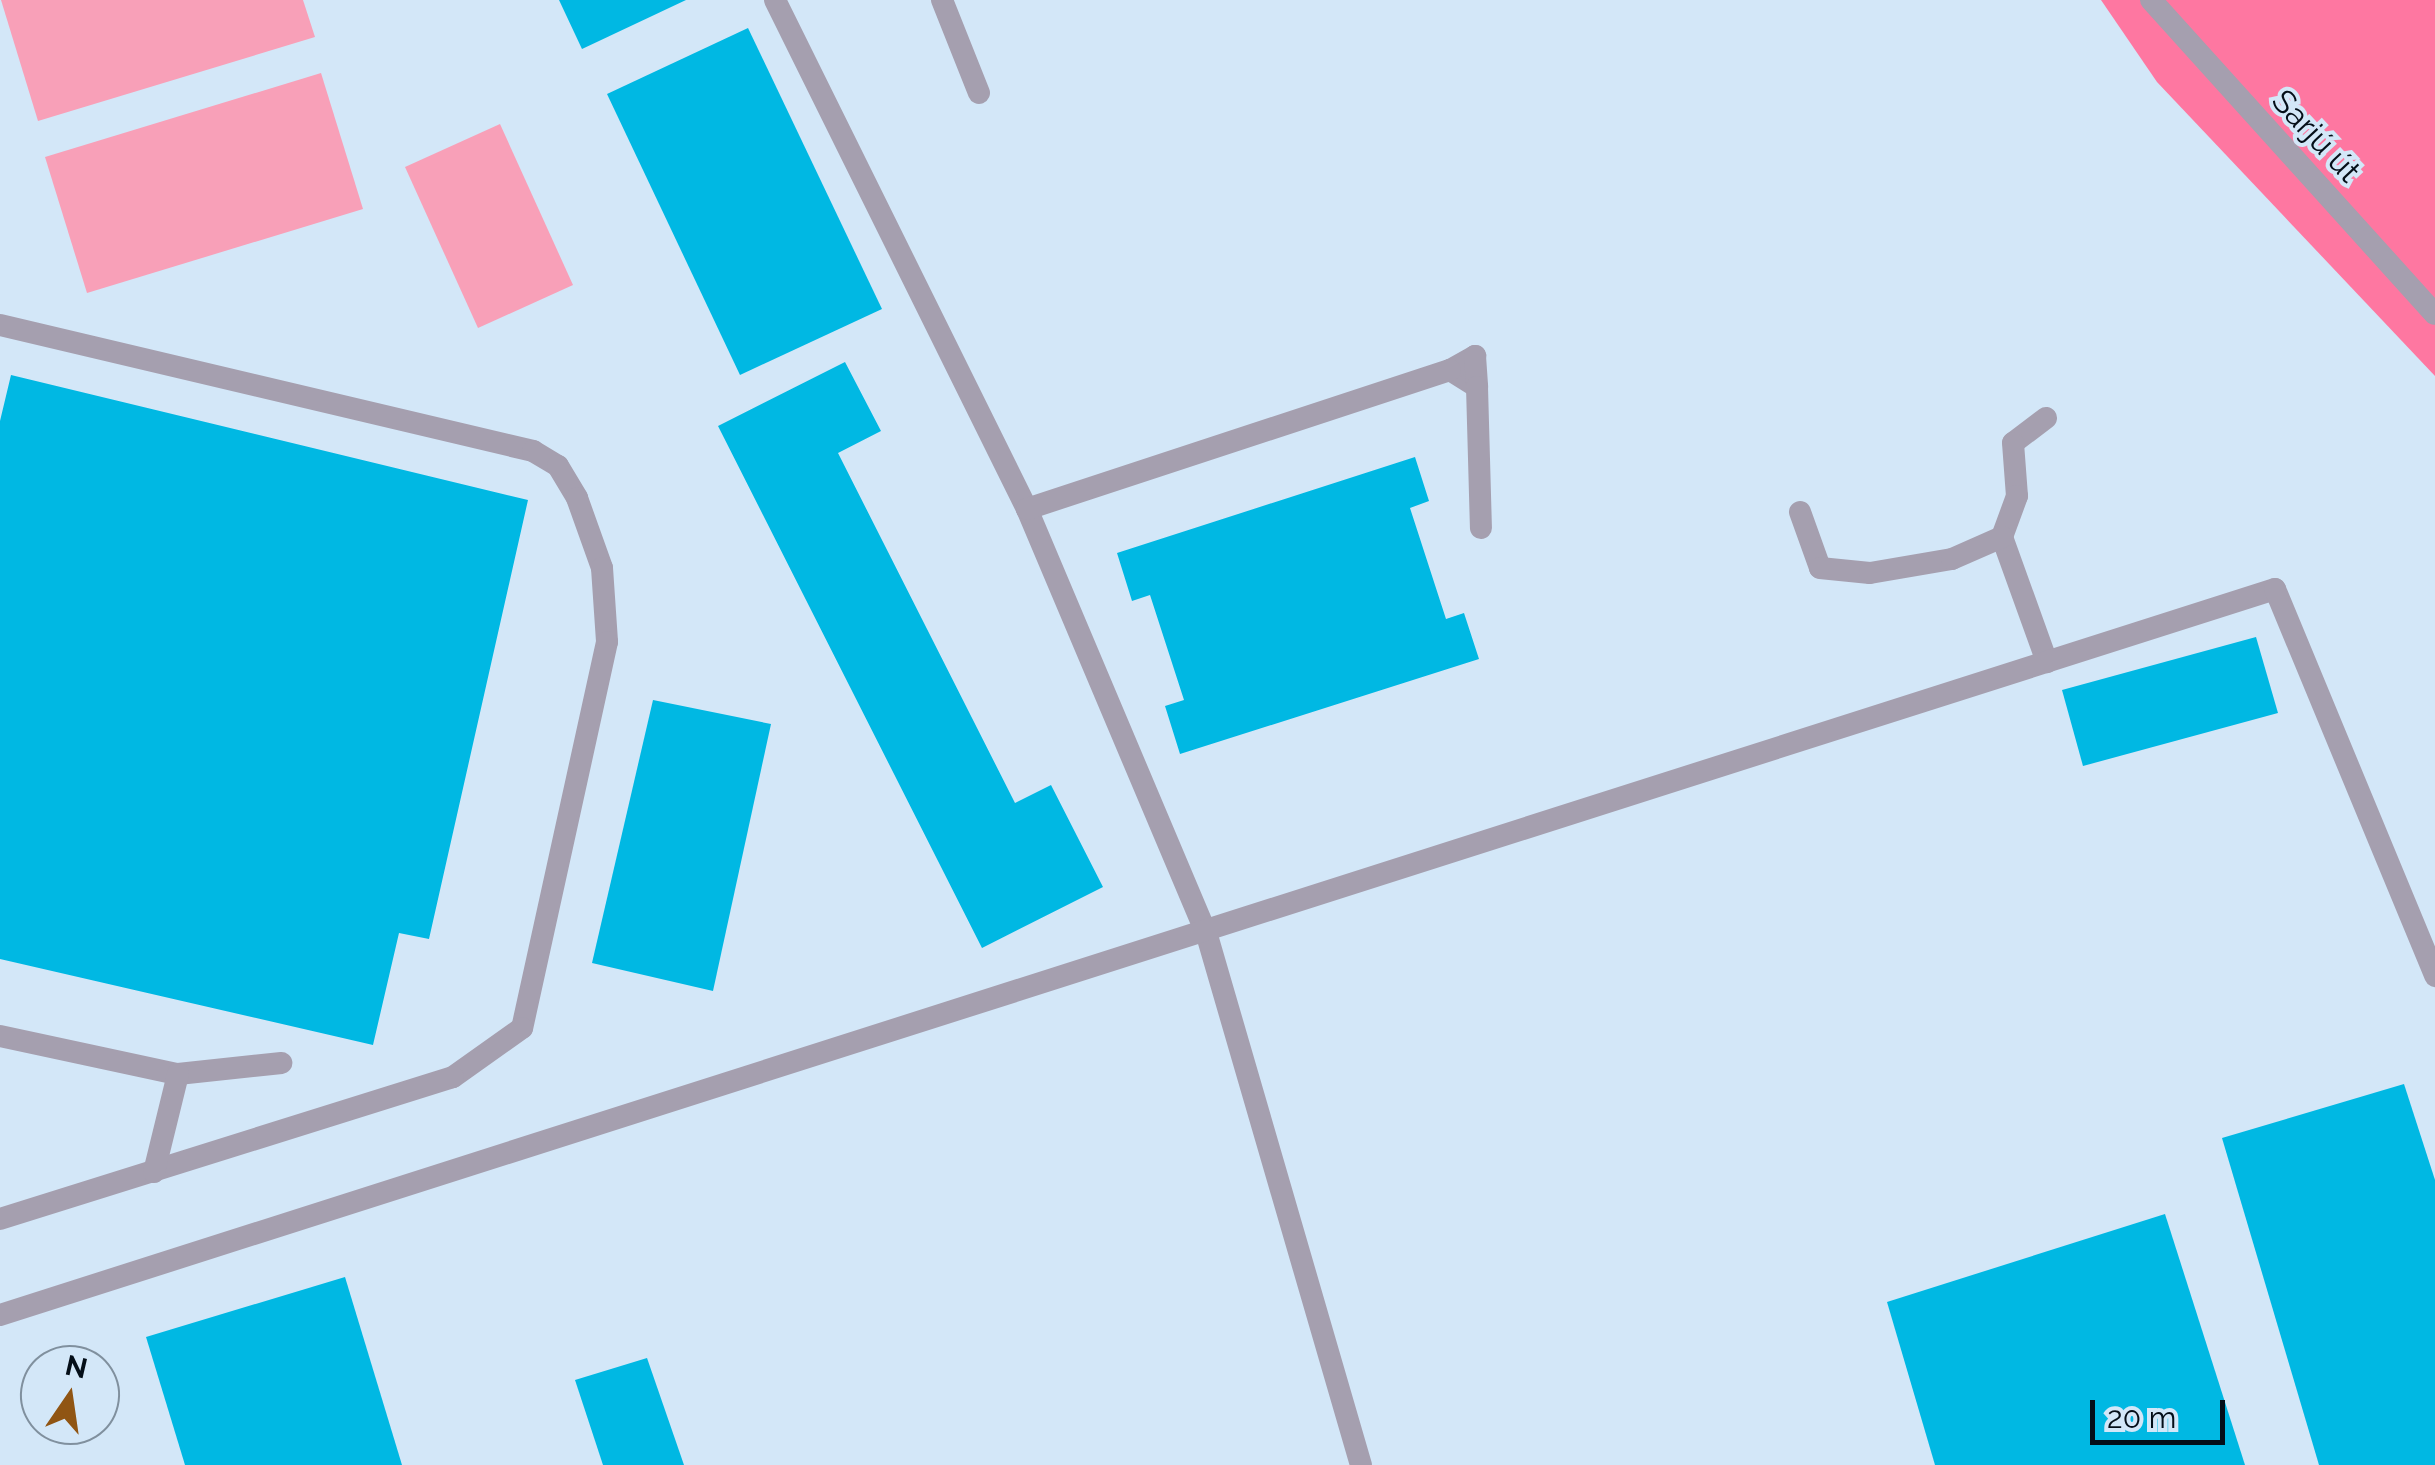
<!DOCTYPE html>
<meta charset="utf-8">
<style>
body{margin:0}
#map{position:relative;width:2435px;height:1465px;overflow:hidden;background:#d3e7f8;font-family:Raleway,sans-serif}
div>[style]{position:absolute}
.green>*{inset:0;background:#f8a0b8}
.forest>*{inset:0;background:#fe77a1}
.building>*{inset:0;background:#00b8e3}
.service>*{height:22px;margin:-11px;padding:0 11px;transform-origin:11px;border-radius:11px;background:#a59faf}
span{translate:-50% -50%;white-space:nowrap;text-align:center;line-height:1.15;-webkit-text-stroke:8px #d3e7f8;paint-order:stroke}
.street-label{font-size:32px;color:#040e18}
.north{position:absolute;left:20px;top:1345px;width:100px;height:100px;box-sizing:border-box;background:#d3e7f8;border:2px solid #80909e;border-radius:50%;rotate:13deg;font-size:28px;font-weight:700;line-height:40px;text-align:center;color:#040e18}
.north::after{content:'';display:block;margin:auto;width:35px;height:45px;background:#905513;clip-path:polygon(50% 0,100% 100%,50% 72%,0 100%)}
.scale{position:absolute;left:2090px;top:1400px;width:135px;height:45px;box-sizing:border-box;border:5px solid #040e18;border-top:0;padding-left:12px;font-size:30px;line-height:35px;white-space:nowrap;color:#040e18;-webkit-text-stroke:8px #d3e7f8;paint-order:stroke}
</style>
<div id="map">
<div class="green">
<div style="clip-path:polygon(1px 0,303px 0,315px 37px,38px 121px)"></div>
<div style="clip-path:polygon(321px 73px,363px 209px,87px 293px,45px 157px)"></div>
<div style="clip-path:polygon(500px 124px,573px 285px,478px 328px,405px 167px)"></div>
</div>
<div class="forest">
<div style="clip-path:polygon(2101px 0,2435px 0,2435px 376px,2157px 82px)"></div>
</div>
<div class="building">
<div style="clip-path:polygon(559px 0,686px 0,582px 49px)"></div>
<div style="clip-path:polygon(748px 28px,882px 309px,740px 375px,607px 94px)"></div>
<div style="clip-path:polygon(845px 362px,881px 431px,838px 453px,1015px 803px,1051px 785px,1103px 887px,982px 948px,718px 426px)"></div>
<div style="clip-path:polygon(11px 375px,528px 500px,429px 939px,399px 933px,373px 1045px,0 959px,0 421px)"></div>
<div style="clip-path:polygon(1415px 457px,1429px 501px,1410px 508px,1446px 619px,1464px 613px,1479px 659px,1180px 754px,1165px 706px,1184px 700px,1150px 595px,1132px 601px,1117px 553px)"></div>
<div style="clip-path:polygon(2256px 637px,2278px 713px,2083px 766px,2062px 690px)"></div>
<div style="clip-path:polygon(653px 700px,771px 724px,713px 991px,592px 963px)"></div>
<div style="clip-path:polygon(2404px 1084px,2435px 1180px,2435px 1465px,2319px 1465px,2222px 1138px)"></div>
<div style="clip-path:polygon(2165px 1214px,2245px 1465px,1935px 1465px,1887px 1302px)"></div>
<div style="clip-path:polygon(345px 1277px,402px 1465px,185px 1465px,146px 1337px)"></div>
<div style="clip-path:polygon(647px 1358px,684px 1465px,603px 1465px,575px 1380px)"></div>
</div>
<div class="service">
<div style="left:775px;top:0;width:568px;rotate:63.66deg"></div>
<div style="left:1027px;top:509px;width:459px;rotate:67.1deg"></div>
<div style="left:1206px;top:932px;width:555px;rotate:73.79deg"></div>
<div style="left:942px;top:0;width:100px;rotate:68.3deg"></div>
<div style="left:2151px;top:0;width:423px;rotate:47.9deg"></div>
<div style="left:0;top:325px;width:548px;rotate:13.3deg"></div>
<div style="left:533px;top:451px;width:29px;rotate:31deg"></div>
<div style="left:558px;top:466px;width:37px;rotate:59deg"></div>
<div style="left:577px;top:498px;width:74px;rotate:70.3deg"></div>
<div style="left:602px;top:568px;width:74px;rotate:86.1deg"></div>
<div style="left:607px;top:642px;width:395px;rotate:102.4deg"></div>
<div style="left:522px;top:1028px;width:85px;rotate:144.6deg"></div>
<div style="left:453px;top:1077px;width:475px;rotate:162.6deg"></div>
<div style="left:1477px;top:387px;width:32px;rotate:-148deg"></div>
<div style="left:1450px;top:370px;width:29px;rotate:-29deg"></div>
<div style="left:1475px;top:356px;width:31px;rotate:86deg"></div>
<div style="left:1477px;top:387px;width:141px;rotate:88.4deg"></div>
<div style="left:2046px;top:418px;width:41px;rotate:142.9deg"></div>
<div style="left:2013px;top:443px;width:53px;rotate:85.7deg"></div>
<div style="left:2017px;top:496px;width:44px;rotate:110.1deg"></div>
<div style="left:2002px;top:537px;width:133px;rotate:70.2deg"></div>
<div style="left:1027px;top:509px;width:445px;rotate:-18.2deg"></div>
<div style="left:1800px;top:512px;width:59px;rotate:70.3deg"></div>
<div style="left:1820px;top:568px;width:50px;rotate:5.7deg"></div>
<div style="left:1870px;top:573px;width:83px;rotate:-9.7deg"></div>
<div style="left:1952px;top:559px;width:55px;rotate:-23.7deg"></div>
<div style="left:0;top:1036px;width:182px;rotate:12.1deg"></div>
<div style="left:178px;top:1074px;width:104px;rotate:-6.1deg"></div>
<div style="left:154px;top:1172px;width:101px;rotate:-76.2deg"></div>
<div style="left:0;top:1315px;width:2388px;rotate:-17.7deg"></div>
<div style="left:2275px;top:589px;width:419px;rotate:67.5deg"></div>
</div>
<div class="street-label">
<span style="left:2316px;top:136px;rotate:47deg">Sarjú út</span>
</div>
<div class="north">N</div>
<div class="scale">20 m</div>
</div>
